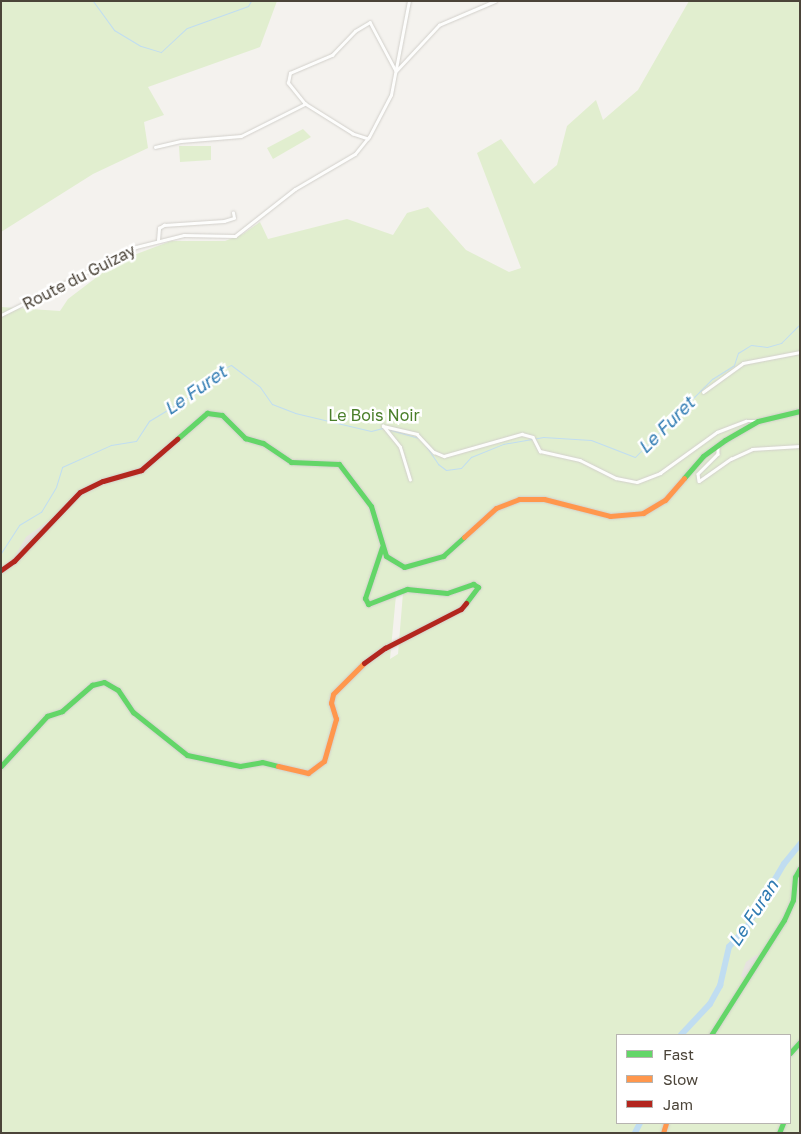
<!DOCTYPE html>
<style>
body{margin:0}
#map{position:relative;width:801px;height:1134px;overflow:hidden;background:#f4f2ee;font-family:"Golos Text",sans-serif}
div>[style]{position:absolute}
.green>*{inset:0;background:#e1eecf}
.parking>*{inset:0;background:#e6e3df}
.stream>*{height:1px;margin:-0.5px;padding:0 0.5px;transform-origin:0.5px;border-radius:0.5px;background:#c0ddf1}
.river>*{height:5.5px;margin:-2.75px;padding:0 2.75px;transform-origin:2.75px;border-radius:2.75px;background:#c0ddf1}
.roads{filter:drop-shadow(0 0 1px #d2d0cb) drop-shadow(0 0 1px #d2d0cb)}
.street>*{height:2.5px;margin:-1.25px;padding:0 1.25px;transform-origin:1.25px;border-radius:1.25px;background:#fdfdfc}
.fast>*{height:5px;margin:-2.5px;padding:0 2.5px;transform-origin:2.5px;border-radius:2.5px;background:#63d668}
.slow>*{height:5px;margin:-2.5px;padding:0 2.5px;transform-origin:2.5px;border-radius:2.5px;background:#ff974d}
.jam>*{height:5px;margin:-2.5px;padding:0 2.5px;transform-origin:2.5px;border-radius:2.5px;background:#b3261e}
span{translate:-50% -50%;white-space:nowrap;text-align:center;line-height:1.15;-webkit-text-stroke:5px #fff;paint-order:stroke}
.street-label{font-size:16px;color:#4b4439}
.park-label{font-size:16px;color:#4a7f2a}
.water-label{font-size:18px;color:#2e7ab2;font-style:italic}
.frame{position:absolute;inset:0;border:2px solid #4b4439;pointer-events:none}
.legend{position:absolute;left:616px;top:1034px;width:175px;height:90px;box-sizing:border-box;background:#fff;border:1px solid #b7b4b0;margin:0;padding:6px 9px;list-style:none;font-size:15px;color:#4b4439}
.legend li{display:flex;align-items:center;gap:10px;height:25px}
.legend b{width:25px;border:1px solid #b7b4b0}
</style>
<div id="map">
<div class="green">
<div style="clip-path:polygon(1px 1px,277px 1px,260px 47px,148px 87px,164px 115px,144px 122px,148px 148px,93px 174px,1px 232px)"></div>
<div style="clip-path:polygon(evenodd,689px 1px,800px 1px,800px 1133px,1px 1133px,1px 307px,60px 311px,68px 299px,118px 261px,171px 241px,225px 241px,243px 234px,260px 222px,268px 239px,347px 219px,393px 235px,407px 213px,428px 207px,466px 250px,509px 272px,521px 268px,477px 153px,501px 139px,534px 184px,557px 165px,567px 126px,596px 100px,603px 120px,638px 90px,689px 1px,403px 593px,398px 654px,390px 659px,396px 595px,403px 593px,689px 1px,617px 1035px,790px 1035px,790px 1123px,617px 1123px,617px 1035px)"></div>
<div style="clip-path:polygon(303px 129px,311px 137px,273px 159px,267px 148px)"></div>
<div style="clip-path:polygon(179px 146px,211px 146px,211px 160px,180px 162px)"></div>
</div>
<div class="parking">
<div style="clip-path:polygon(51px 519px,14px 558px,26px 537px)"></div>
<div style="clip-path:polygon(756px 955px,758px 956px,744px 978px,741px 976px,746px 962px)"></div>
</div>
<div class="stream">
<div style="left:93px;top:1px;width:36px;rotate:54deg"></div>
<div style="left:114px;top:30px;width:31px;rotate:31deg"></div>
<div style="left:141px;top:46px;width:21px;rotate:17deg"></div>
<div style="left:161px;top:52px;width:35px;rotate:-43deg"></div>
<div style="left:187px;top:28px;width:65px;rotate:-19.8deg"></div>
<div style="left:248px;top:6px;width:6px;rotate:-59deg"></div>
<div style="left:387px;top:429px;width:33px;rotate:16deg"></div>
<div style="left:426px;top:446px;width:22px;rotate:56deg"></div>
<div style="left:438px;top:464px;width:10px;rotate:37deg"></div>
<div style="left:446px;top:470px;width:15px;rotate:-8deg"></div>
<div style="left:461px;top:468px;width:15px;rotate:-48deg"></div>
<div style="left:471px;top:457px;width:35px;rotate:-22deg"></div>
<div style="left:503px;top:444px;width:41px;rotate:-9.9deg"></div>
<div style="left:543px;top:437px;width:48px;rotate:3.6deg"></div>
<div style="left:591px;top:440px;width:47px;rotate:21.1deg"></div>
<div style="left:635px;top:457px;width:110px;rotate:-45.4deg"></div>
<div style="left:712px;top:379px;width:26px;rotate:-32deg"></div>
<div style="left:734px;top:365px;width:13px;rotate:-72deg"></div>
<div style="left:738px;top:353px;width:15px;rotate:-32deg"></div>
<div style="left:751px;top:345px;width:16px;rotate:7deg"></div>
<div style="left:767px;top:347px;width:15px;rotate:-16deg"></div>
<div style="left:781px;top:343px;width:27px;rotate:-45deg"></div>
<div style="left:1px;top:553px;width:33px;rotate:-57deg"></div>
<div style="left:19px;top:525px;width:26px;rotate:-31deg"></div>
<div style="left:41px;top:512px;width:29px;rotate:-59deg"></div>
<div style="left:56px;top:487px;width:21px;rotate:-73deg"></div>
<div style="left:62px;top:467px;width:54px;rotate:-24.2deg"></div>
<div style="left:111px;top:445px;width:25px;rotate:-9deg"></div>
<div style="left:136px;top:441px;width:24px;rotate:-57deg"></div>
<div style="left:149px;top:421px;width:71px;rotate:-31.2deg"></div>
<div style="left:210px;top:384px;width:20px;rotate:-49deg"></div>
<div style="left:223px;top:369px;width:9px;rotate:-27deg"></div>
<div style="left:231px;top:365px;width:36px;rotate:37deg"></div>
<div style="left:260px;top:387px;width:21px;rotate:55deg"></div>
<div style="left:272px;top:404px;width:25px;rotate:21deg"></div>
<div style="left:295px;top:413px;width:78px;rotate:13.3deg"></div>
<div style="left:371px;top:431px;width:12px;rotate:-14deg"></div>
</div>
<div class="river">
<div style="left:681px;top:1035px;width:42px;rotate:-46.9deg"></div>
<div style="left:710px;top:1004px;width:21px;rotate:-61deg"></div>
<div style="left:720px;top:986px;width:40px;rotate:-77deg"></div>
<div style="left:729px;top:947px;width:27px;rotate:-48deg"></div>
<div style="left:747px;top:927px;width:73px;rotate:-59.6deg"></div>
<div style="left:784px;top:864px;width:26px;rotate:-51deg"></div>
<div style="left:635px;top:1133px;width:11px;rotate:-63deg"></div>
</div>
<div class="roads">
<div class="street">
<div style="left:396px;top:71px;width:63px;rotate:-46.9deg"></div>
<div style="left:439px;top:25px;width:61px;rotate:-23.2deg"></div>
<div style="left:368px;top:139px;width:16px;rotate:-162deg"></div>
<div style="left:353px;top:134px;width:57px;rotate:-148deg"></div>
<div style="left:305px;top:104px;width:27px;rotate:-129deg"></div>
<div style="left:288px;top:83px;width:10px;rotate:-79deg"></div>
<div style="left:290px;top:73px;width:46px;rotate:-23.2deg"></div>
<div style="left:332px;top:55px;width:33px;rotate:-46deg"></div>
<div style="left:355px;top:31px;width:17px;rotate:-31deg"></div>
<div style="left:370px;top:22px;width:55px;rotate:62deg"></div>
<div style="left:155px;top:147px;width:27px;rotate:-13deg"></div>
<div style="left:181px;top:141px;width:60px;rotate:-4.8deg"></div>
<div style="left:241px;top:136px;width:72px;rotate:-26.6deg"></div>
<div style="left:158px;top:240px;width:12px;rotate:-85deg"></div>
<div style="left:159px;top:228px;width:6px;rotate:-31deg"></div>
<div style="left:164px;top:225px;width:60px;rotate:-3.8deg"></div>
<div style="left:224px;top:221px;width:10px;rotate:-17deg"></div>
<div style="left:234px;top:218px;width:5px;rotate:-101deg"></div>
<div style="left:1px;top:315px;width:151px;rotate:-26.7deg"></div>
<div style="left:136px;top:247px;width:49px;rotate:-14deg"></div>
<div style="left:184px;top:235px;width:51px;rotate:1.1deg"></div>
<div style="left:235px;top:236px;width:76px;rotate:-38.1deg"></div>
<div style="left:295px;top:189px;width:69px;rotate:-30.3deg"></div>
<div style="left:355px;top:154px;width:22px;rotate:-51deg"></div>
<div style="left:369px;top:137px;width:47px;rotate:-62.4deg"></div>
<div style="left:391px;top:95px;width:96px;rotate:-79.2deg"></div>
<div style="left:703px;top:392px;width:49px;rotate:-35.9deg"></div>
<div style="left:743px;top:363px;width:58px;rotate:-10.9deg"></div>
<div style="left:718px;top:446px;width:8px;rotate:90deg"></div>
<div style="left:718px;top:454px;width:28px;rotate:135deg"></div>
<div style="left:698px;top:474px;width:7px;rotate:82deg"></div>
<div style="left:699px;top:481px;width:39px;rotate:-35deg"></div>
<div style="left:731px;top:459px;width:23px;rotate:-25deg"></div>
<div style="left:752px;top:449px;width:48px;rotate:-3.6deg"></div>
<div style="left:410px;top:480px;width:34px;rotate:-107deg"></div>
<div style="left:400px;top:447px;width:27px;rotate:-129deg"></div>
<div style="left:383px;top:426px;width:35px;rotate:13deg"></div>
<div style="left:417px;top:434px;width:25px;rotate:47deg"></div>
<div style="left:434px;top:452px;width:11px;rotate:22deg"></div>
<div style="left:444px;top:456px;width:81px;rotate:-15.8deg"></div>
<div style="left:522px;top:434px;width:11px;rotate:15deg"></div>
<div style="left:533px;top:437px;width:16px;rotate:63deg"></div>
<div style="left:540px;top:451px;width:41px;rotate:12.7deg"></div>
<div style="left:580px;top:460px;width:40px;rotate:26.6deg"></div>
<div style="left:616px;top:478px;width:21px;rotate:11deg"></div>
<div style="left:637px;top:482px;width:25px;rotate:-21deg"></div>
<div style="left:660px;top:473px;width:70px;rotate:-35.7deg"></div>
<div style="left:717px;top:432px;width:31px;rotate:-21deg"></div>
<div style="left:746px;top:421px;width:12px"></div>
</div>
<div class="fast">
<div style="left:177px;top:439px;width:40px;rotate:-41deg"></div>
<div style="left:207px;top:413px;width:15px;rotate:8deg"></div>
<div style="left:222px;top:415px;width:33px;rotate:45deg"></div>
<div style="left:245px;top:438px;width:19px;rotate:16deg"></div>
<div style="left:263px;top:443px;width:34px;rotate:34deg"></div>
<div style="left:291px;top:462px;width:48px;rotate:2.4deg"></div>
<div style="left:339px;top:464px;width:53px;rotate:52.7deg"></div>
<div style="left:371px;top:506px;width:52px;rotate:73.3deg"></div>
<div style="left:386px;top:556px;width:21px;rotate:31deg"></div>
<div style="left:404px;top:567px;width:41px;rotate:-15.8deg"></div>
<div style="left:443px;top:556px;width:28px;rotate:-42deg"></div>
<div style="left:684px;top:478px;width:29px;rotate:-49deg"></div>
<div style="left:703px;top:456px;width:27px;rotate:-36deg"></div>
<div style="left:725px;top:440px;width:38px;rotate:-30deg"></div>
<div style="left:758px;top:421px;width:43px;rotate:-13.4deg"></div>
<div style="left:382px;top:547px;width:54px;rotate:108.4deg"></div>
<div style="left:365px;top:598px;width:7px;rotate:63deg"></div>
<div style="left:368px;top:604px;width:42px;rotate:-21deg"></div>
<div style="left:407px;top:589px;width:40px;rotate:5.7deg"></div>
<div style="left:447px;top:593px;width:28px;rotate:-19deg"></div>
<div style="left:473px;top:584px;width:6px;rotate:31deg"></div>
<div style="left:478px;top:587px;width:20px;rotate:127deg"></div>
<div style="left:1px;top:766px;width:68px;rotate:-47.4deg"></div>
<div style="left:47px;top:716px;width:16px;rotate:-18deg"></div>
<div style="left:62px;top:711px;width:40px;rotate:-41deg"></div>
<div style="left:92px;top:685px;width:12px;rotate:-14deg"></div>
<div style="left:104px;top:682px;width:16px;rotate:30deg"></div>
<div style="left:118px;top:690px;width:27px;rotate:56deg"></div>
<div style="left:133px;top:712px;width:69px;rotate:38.5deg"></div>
<div style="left:187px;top:755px;width:54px;rotate:11.7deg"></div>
<div style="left:240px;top:766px;width:22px;rotate:-10deg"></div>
<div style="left:262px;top:762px;width:16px;rotate:14deg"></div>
<div style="left:711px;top:1035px;width:136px;rotate:-57.6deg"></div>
<div style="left:784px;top:920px;width:22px;rotate:-66deg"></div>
<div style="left:793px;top:900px;width:23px;rotate:-85deg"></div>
<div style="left:795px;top:877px;width:10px;rotate:-61deg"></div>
<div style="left:790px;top:1053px;width:15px;rotate:-48deg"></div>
<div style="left:779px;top:1133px;width:11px;rotate:-68deg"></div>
</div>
<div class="slow">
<div style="left:464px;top:537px;width:43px;rotate:-42.2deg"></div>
<div style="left:496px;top:508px;width:25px;rotate:-21deg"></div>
<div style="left:519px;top:499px;width:25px"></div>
<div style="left:544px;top:499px;width:68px;rotate:14.4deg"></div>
<div style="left:610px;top:516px;width:33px;rotate:-5deg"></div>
<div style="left:643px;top:513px;width:26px;rotate:-31deg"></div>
<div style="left:665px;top:500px;width:29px;rotate:-49deg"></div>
<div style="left:278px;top:766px;width:31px;rotate:13deg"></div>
<div style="left:308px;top:773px;width:20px;rotate:-37deg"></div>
<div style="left:324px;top:761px;width:44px;rotate:-74.1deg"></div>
<div style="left:336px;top:719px;width:17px;rotate:-107deg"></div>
<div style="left:331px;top:703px;width:9px;rotate:-77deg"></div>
<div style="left:333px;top:694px;width:44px;rotate:-45deg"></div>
<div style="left:663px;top:1133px;width:10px;rotate:-73deg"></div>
</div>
<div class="jam">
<div style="left:1px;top:570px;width:16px;rotate:-35deg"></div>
<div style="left:14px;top:561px;width:95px;rotate:-46.3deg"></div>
<div style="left:80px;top:492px;width:25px;rotate:-26deg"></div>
<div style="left:103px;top:481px;width:40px;rotate:-16deg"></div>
<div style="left:141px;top:470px;width:48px;rotate:-40.7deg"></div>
<div style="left:364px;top:663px;width:26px;rotate:-36deg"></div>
<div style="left:385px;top:648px;width:85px;rotate:-27.2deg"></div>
<div style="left:461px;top:609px;width:8px;rotate:-50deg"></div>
</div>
</div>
<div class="street-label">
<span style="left:79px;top:277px;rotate:-27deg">Route du Guizay</span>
</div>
<div class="park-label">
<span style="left:374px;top:415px">Le Bois Noir</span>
</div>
<div class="water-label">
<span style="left:195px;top:390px;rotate:-35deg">Le Furet</span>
<span style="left:666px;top:425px;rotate:-45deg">Le Furet</span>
<span style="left:753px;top:913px;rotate:-57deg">Le Furan</span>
</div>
<div class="frame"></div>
<ul class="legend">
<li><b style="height:6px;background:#63d668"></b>Fast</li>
<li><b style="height:6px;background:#ff974d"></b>Slow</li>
<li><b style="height:6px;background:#b3261e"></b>Jam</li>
</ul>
</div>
